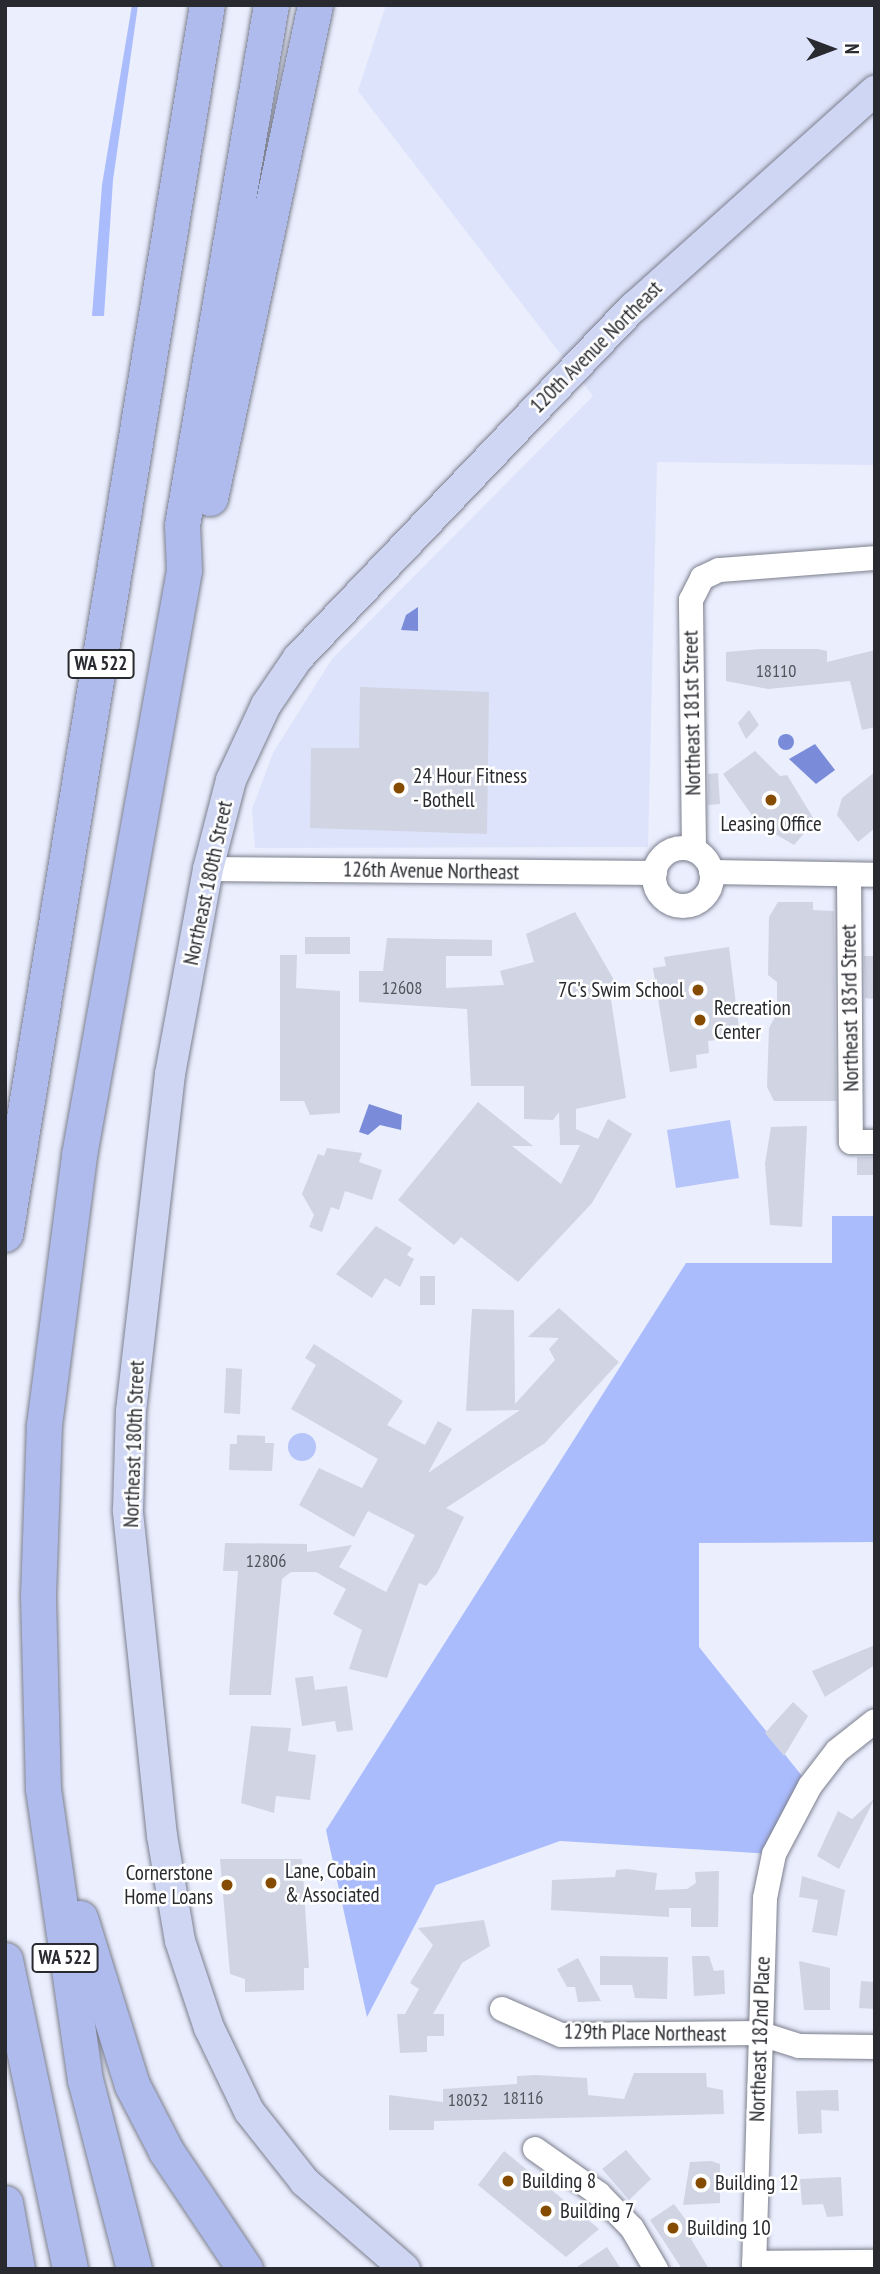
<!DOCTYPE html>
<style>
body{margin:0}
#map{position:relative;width:880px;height:2274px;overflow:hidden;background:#eaeefd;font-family:"PT Sans Narrow",sans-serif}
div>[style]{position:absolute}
.built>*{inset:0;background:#dde3fa}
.green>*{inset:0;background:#b5c4f9}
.round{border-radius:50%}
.forest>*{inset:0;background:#abbcfd}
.water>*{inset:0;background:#7a8cd9}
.building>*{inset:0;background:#d0d4e3}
.roads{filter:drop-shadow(0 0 2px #7c7f8d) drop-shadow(0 0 2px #7c7f8d)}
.minor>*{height:24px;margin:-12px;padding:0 12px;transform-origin:12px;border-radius:12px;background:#fff}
.minor>.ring{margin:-12px;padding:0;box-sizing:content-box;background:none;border:24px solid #fff;border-radius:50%}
.major>*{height:30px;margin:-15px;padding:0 15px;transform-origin:15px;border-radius:15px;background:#ced6f4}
.highway>*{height:35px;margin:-17.5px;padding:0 17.5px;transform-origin:17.5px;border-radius:17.5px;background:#aebbec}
.dots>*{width:19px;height:19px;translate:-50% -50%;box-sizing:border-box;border:4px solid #fff;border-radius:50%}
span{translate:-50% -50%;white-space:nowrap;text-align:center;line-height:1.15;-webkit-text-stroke:5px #fff;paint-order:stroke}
.number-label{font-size:18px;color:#52545c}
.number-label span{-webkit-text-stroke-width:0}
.shield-label span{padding:2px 5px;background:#fff;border:2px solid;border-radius:5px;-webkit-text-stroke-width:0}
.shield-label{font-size:19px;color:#282a2f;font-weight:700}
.street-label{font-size:21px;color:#282a2f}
.poi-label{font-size:21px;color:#282a2f}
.left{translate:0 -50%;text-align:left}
.right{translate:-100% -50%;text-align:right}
.frame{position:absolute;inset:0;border:7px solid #282a2f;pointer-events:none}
.north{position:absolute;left:796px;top:14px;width:70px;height:70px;-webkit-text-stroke:5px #fff;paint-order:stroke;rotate:90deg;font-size:19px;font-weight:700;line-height:28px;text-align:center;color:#282a2f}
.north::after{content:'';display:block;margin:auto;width:24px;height:32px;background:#282a2f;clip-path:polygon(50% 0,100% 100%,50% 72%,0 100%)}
</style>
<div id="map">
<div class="built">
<div style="clip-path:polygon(386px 5px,875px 5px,875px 465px,657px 462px,648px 847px,255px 848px,252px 809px,273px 753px,332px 659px,593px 396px,358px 91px)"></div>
</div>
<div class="green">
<div style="clip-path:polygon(730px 1120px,739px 1178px,676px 1188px,667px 1130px)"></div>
<div class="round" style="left:288px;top:1433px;width:28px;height:28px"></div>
</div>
<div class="forest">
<div style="clip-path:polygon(132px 5px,138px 5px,113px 180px,104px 316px,92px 316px,102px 185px)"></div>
<div style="clip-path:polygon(832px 1216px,875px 1216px,875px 1542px,699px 1543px,699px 1647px,810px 1786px,774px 1854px,560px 1841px,436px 1885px,367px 2017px,326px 1830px,686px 1263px,832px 1263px)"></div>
</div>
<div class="water">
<div style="clip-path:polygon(418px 607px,418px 631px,401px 630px,406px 615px)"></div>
<div class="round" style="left:778px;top:734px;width:16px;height:16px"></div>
<div style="clip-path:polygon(815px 744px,835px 770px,816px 784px,789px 759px)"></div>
<div style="clip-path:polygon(369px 1104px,402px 1115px,401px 1130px,380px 1125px,368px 1135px,359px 1132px)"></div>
</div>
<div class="building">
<div style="clip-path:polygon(761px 649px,818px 649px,827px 651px,827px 662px,875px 650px,875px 727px,862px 730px,850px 681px,768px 689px,726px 681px,726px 652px)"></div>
<div style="clip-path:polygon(360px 687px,489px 692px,487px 834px,310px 828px,311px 748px,359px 748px)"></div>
<div style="clip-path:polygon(749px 710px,759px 725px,746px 739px,738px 723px)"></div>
<div style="clip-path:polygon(755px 751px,780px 776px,787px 775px,815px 821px,794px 845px,758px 824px,723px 774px)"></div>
<div style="clip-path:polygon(875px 772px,875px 828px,858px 842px,837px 815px,842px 798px)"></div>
<div style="clip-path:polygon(718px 773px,720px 804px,708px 805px,708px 774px)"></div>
<div style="clip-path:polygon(778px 902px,813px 902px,813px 910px,834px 911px,836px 1101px,774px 1101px,767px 1087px,769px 1028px,777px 1013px,777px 982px,768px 975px,769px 917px)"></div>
<div style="clip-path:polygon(575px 912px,618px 987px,610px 993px,626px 1098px,576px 1109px,576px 1129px,598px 1139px,608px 1119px,632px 1134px,592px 1203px,518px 1282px,461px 1237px,454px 1245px,398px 1200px,478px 1102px,533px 1146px,512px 1146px,561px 1184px,580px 1145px,560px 1145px,559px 1112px,553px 1120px,524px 1119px,524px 1086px,471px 1086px,467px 1009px,359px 1002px,359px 971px,383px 971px,387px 938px,492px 940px,492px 956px,446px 956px,446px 988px,504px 985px,500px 971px,534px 962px,526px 934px)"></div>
<div style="clip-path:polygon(305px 937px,350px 937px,350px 954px,305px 954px)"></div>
<div style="clip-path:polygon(729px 947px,740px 1037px,708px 1041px,709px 1053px,696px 1055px,697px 1068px,670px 1072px,653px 968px,666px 966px,664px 957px)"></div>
<div style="clip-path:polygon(280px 955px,297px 955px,296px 988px,340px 991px,340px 1113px,310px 1115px,304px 1101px,280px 1101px)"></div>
<div style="clip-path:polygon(864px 956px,875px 956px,875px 999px,865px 998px)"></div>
<div style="clip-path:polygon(807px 1126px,802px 1227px,770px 1225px,765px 1164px,771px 1127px)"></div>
<div style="clip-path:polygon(327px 1148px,362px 1153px,359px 1162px,382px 1170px,372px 1200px,345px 1191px,339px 1210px,331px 1207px,322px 1232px,309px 1227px,314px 1215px,302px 1194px,318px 1154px,324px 1156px)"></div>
<div style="clip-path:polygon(857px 1157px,875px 1157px,875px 1175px,857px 1175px)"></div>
<div style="clip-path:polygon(376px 1226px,412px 1248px,407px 1255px,414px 1259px,400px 1287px,385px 1278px,372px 1298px,336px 1274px)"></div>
<div style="clip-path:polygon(420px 1276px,435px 1276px,435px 1305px,420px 1305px)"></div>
<div style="clip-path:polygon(559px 1308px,619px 1362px,545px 1443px,446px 1508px,464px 1517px,437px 1573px,426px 1586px,419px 1583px,387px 1678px,349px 1669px,362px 1630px,333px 1614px,346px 1589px,316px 1572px,291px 1572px,282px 1579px,271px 1695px,229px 1695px,238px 1571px,223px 1571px,225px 1543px,307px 1544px,307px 1552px,352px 1545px,339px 1567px,386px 1592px,415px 1535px,368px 1511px,354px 1537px,299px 1505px,319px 1468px,362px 1488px,378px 1459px,291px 1409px,316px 1365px,305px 1358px,314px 1344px,403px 1401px,387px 1425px,425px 1445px,438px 1421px,452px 1429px,428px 1473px,520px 1410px,466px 1411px,472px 1309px,514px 1310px,515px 1404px,555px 1360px,549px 1349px,559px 1338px,528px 1337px)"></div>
<div style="clip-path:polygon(226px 1368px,242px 1369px,240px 1414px,224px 1413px)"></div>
<div style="clip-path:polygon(237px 1435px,265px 1436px,265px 1443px,274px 1443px,272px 1471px,229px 1470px,230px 1444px,237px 1444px)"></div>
<div style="clip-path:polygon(875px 1645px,875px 1665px,825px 1697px,812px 1671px)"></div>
<div style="clip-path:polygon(313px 1676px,315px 1690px,347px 1686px,353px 1730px,337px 1732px,335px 1721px,302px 1726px,295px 1678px)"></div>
<div style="clip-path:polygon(793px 1702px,808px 1716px,784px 1756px,765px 1733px)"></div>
<div style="clip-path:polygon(251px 1726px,291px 1728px,288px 1751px,316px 1755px,310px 1800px,276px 1796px,274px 1813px,241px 1803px)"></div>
<div style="clip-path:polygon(875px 1798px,839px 1869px,817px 1856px,838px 1811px,852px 1819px)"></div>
<div style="clip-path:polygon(220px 1859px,302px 1859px,309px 1968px,304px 1968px,304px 1990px,245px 1992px,245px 1979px,230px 1974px)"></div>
<div style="clip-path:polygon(627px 1869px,657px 1873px,655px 1890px,687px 1889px,696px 1883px,695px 1872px,719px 1871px,718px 1927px,691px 1927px,691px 1908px,669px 1908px,669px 1917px,551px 1910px,552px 1880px,615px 1877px,616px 1870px)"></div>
<div style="clip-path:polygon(802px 1876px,845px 1890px,837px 1936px,812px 1932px,818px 1900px,799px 1897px)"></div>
<div style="clip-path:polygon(484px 1920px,490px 1946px,462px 1963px,433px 2014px,444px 2014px,444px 2036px,427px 2036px,427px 2052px,400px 2053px,397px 2014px,405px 2014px,419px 1989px,410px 1983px,433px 1945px,418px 1928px)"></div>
<div style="clip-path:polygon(600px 1956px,668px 1957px,667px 1999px,635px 1998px,632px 1985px,600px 1985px)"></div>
<div style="clip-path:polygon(692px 1956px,709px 1956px,714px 1971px,724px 1970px,725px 1994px,694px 1996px)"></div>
<div style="clip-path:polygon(578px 1958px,601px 2001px,578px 2002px,575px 1987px,567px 1987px,557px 1969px)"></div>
<div style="clip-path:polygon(799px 1961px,830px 1968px,830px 2010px,804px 2010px)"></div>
<div style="clip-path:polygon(861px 1981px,875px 1982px,875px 2009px,859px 2008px)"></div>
<div style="clip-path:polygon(634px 2073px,706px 2073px,707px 2087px,723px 2090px,724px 2114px,434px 2121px,434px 2130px,389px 2130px,389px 2095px,443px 2102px,443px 2089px,517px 2084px,517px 2076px,536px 2075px,587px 2078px,588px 2095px,624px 2099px)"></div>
<div style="clip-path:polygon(838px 2090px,839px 2111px,821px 2110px,822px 2133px,798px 2134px,796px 2091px)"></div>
<div style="clip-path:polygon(626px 2150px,651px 2179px,629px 2200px,602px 2169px)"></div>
<div style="clip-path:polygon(504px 2151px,599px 2229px,566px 2257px,478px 2185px)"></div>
<div style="clip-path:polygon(711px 2161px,720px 2164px,720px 2203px,683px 2205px,690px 2162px)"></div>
<div style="clip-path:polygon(841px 2177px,843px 2216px,827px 2217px,823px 2204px,802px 2205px,800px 2179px)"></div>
<div style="clip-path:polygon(674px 2204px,697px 2235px,691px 2239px,709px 2269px,682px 2269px,650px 2220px)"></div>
<div style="clip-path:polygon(607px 2247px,621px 2269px,574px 2269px)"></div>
</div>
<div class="roads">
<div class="minor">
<div class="ring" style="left:654px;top:848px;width:34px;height:34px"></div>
<div style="left:694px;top:850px;width:250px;rotate:-90.7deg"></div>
<div style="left:691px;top:600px;width:25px;rotate:-63deg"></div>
<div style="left:702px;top:578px;width:19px;rotate:-25deg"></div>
<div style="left:719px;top:570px;width:156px;rotate:-4.4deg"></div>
<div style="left:208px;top:869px;width:447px;rotate:0.5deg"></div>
<div style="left:711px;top:872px;width:164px;rotate:1deg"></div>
<div style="left:849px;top:875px;width:267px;rotate:89.6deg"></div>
<div style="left:851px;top:1142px;width:24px"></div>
<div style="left:502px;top:2009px;width:64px;rotate:23.8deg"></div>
<div style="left:561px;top:2035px;width:197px;rotate:-0.6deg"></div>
<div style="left:758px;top:2033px;width:43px;rotate:17.6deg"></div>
<div style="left:799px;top:2046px;width:76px;rotate:0.8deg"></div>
<div style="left:535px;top:2149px;width:78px;rotate:35.1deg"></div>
<div style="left:599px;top:2194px;width:47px;rotate:45.9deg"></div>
<div style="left:632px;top:2228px;width:48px;rotate:59.7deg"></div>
<div style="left:754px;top:2263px;width:121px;rotate:-0.5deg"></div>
<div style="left:754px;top:2269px;width:371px;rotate:-88.3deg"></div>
<div style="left:765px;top:1898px;width:45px;rotate:-78.4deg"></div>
<div style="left:774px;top:1854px;width:77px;rotate:-62.1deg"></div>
<div style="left:810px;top:1786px;width:44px;rotate:-52.4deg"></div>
<div style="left:837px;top:1751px;width:48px;rotate:-38.3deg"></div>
</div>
<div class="major">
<div style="left:405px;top:2269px;width:133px;rotate:-139deg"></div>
<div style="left:305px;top:2182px;width:90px;rotate:-128.3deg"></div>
<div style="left:249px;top:2111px;width:92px;rotate:-115.7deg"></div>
<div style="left:209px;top:2028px;width:92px;rotate:-108.4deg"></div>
<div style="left:180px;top:1941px;width:107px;rotate:-99.7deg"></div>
<div style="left:162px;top:1836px;width:328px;rotate:-96deg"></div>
<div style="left:128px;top:1510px;width:99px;rotate:-88.3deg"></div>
<div style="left:131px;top:1411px;width:339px;rotate:-83.4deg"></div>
<div style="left:170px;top:1074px;width:208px;rotate:-79.5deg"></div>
<div style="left:208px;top:869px;width:92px;rotate:-75.5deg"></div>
<div style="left:231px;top:780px;width:83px;rotate:-65deg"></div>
<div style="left:266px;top:705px;width:57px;rotate:-55.8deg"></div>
<div style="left:298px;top:658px;width:486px;rotate:-46.3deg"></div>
<div style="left:634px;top:307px;width:324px;rotate:-41.9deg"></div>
</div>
<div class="highway">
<div style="left:210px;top:498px;width:504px;rotate:-77.98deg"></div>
<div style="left:5px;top:1234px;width:1245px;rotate:-80.67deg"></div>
<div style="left:80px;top:1918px;width:175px;rotate:72.7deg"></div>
<div style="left:132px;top:2085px;width:74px;rotate:62.7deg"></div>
<div style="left:166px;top:2151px;width:142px;rotate:56.2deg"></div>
<div style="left:5px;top:1960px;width:316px;rotate:78.1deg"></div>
<div style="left:5px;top:2203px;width:67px;rotate:79.7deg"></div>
<div style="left:134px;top:2269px;width:195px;rotate:-104.5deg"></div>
<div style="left:85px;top:2080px;width:294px;rotate:-98.2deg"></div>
<div style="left:43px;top:1789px;width:194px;rotate:-91.5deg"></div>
<div style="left:38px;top:1595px;width:170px;rotate:-88deg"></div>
<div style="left:44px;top:1425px;width:272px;rotate:-82.6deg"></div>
<div style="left:79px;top:1155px;width:594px;rotate:-79.82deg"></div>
<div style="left:184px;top:570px;width:45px;rotate:-92.5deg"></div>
<div style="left:182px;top:525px;width:528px;rotate:-80.29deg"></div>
</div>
</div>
<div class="dots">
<div style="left:399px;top:788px;background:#854b00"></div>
<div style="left:771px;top:800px;background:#854b00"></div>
<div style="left:698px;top:990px;background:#854b00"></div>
<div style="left:700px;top:1020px;background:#854b00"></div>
<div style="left:271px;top:1883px;background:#854b00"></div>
<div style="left:227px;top:1885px;background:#854b00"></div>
<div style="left:508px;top:2181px;background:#854b00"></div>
<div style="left:701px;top:2183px;background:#854b00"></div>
<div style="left:546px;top:2211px;background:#854b00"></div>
<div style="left:673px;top:2228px;background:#854b00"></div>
</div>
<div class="number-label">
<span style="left:776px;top:671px">18110</span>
<span style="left:402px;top:988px">12608</span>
<span style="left:266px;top:1561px">12806</span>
<span style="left:523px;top:2098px">18116</span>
<span style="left:468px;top:2100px">18032</span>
</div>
<div class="shield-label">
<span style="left:101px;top:664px">WA 522</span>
<span style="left:65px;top:1958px">WA 522</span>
</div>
<div class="street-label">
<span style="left:596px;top:347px;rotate:-45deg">120th Avenue Northeast</span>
<span style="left:692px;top:713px;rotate:-91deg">Northeast 181st Street</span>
<span style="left:431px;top:871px;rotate:1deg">126th Avenue Northeast</span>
<span style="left:208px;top:883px;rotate:-78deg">Northeast 180th Street</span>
<span style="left:850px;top:1008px;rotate:-91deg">Northeast 183rd Street</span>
<span style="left:134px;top:1444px;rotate:-88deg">Northeast 180th Street</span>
<span style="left:645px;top:2033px;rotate:1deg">129th Place Northeast</span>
<span style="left:760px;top:2039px;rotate:-88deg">Northeast 182nd Place</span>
</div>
<div class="poi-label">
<span class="left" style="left:413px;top:788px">24 Hour Fitness<br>- Bothell</span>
<span style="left:771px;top:824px">Leasing Office</span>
<span class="right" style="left:684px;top:990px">7C's Swim School</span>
<span class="left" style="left:714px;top:1020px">Recreation<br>Center</span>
<span class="left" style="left:285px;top:1883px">Lane, Cobain<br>&amp; Associated</span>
<span class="right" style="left:213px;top:1885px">Cornerstone<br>Home Loans</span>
<span class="left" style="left:522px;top:2181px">Building 8</span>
<span class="left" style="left:715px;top:2183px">Building 12</span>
<span class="left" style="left:560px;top:2211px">Building 7</span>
<span class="left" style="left:687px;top:2228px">Building 10</span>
</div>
<div class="frame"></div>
<div class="north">N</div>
</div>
